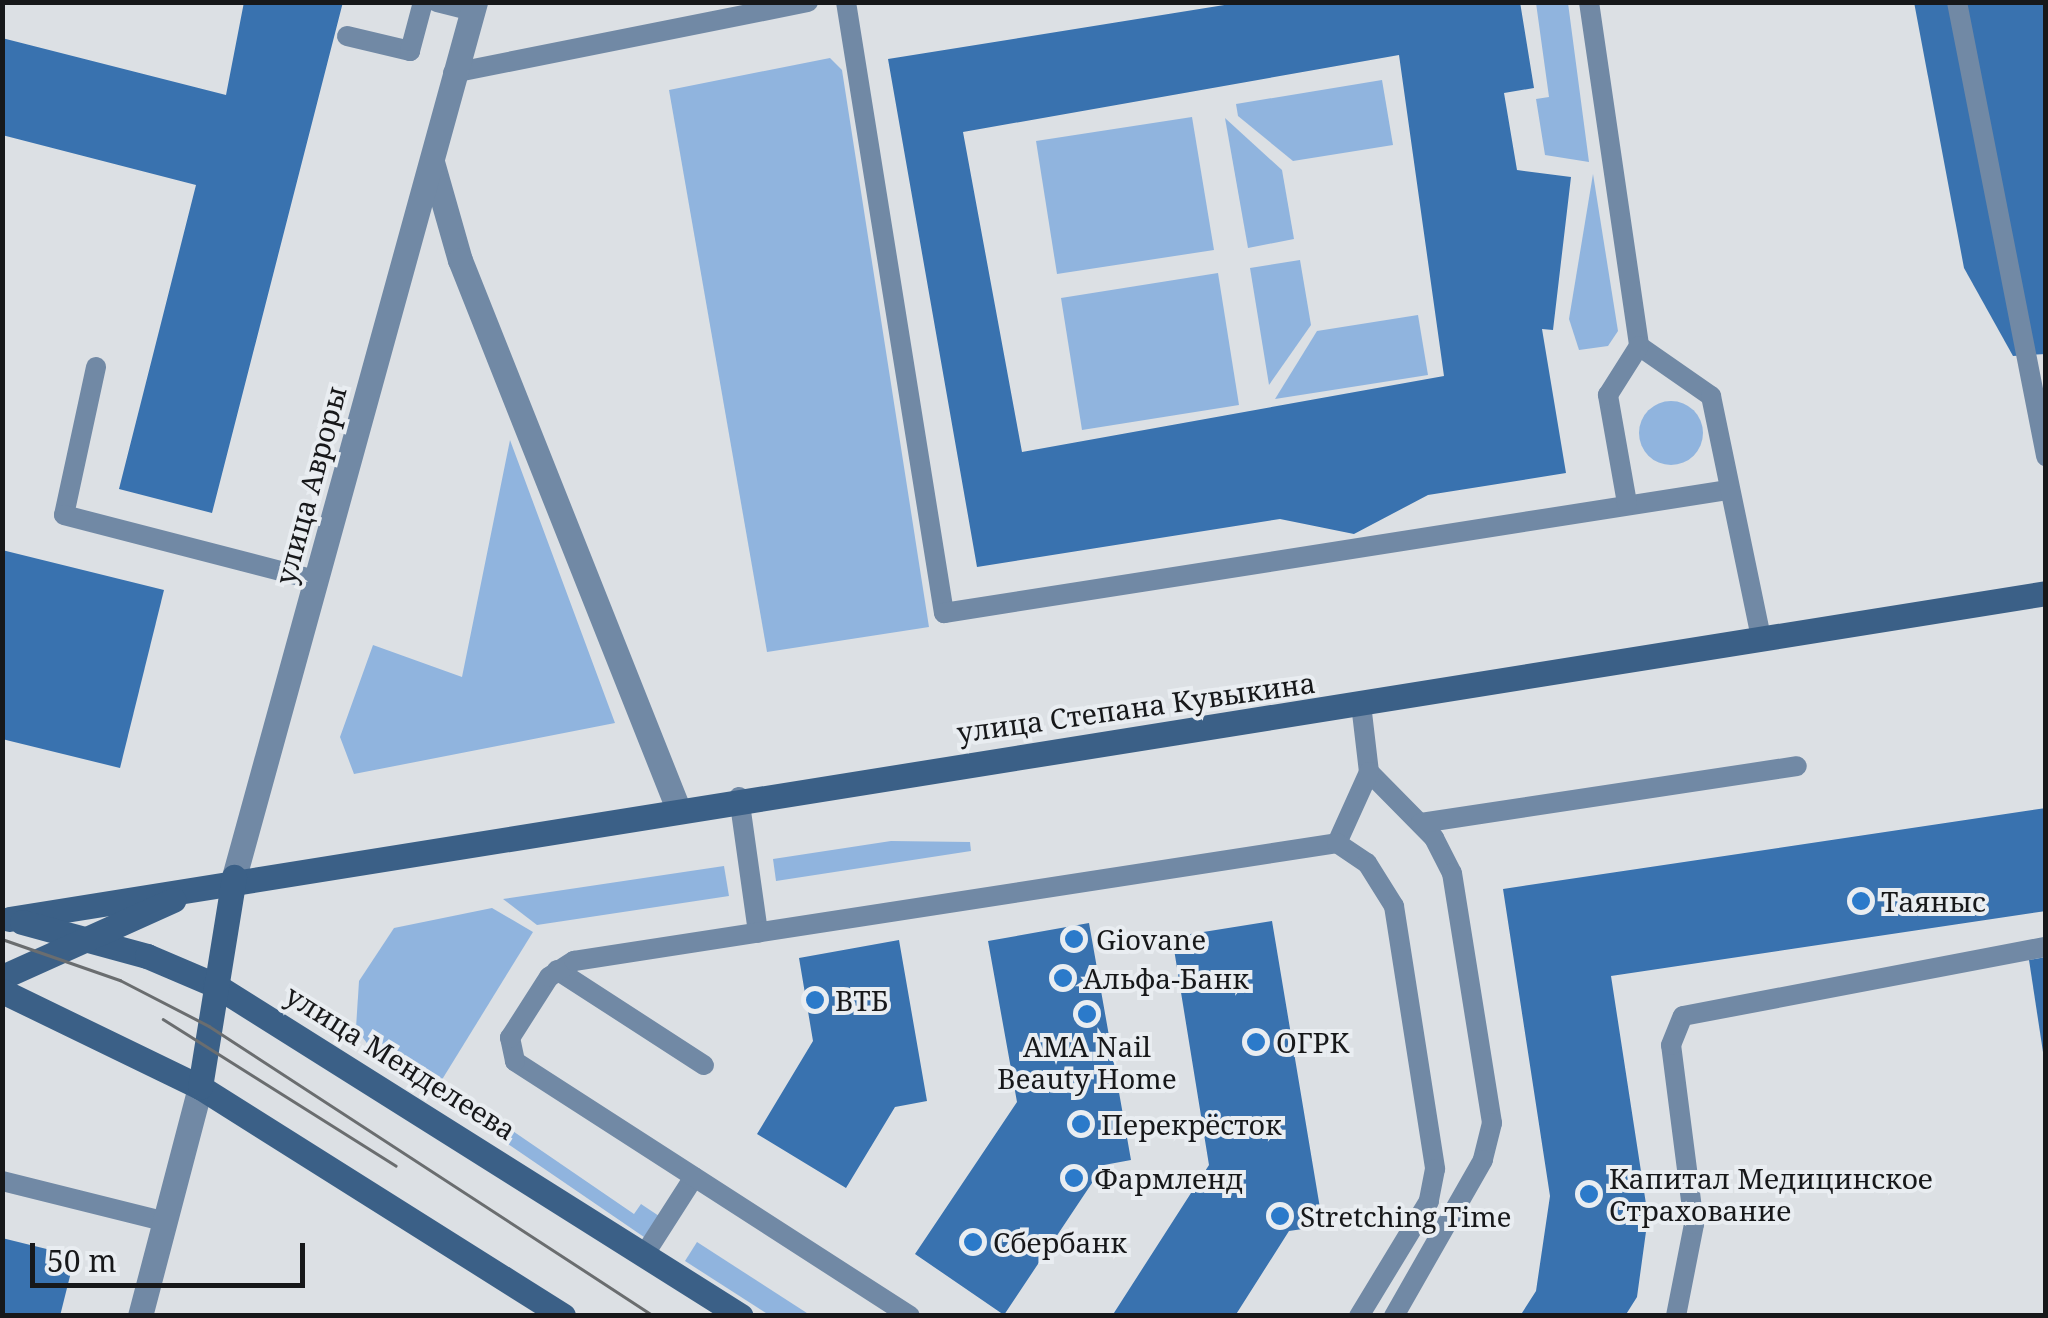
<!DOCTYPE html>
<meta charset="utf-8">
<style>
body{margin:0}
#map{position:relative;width:2048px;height:1318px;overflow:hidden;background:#dce0e4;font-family:"Noto Serif",serif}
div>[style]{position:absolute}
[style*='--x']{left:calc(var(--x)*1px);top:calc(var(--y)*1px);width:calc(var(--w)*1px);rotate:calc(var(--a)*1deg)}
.green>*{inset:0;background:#90b4de}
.round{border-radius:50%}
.building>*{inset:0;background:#3972af}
.service>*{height:20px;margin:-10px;padding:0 10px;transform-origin:10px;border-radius:10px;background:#7189a5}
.tertiary>*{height:25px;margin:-12.5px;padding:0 12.5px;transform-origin:12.5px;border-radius:12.5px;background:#7189a5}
.secondary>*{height:25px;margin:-12.5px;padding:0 12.5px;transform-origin:12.5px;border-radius:12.5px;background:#3b6087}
.tram>*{height:2.5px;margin:-1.25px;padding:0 1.25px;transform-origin:1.25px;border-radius:1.25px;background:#6a6d6f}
.dots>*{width:28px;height:28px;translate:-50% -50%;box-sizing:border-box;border:5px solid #e9edf1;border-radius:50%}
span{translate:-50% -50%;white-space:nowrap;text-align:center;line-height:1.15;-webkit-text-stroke:8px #e9edf1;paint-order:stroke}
.street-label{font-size:28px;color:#17181a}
.poi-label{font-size:28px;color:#17181a}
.left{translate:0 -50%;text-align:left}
.frame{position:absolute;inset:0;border:5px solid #17181a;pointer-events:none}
.scale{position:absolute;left:30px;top:1243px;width:275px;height:45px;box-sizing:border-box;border:5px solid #17181a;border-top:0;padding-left:12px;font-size:30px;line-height:35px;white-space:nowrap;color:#17181a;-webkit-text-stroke:8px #e9edf1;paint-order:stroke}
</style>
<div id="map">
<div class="green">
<div style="clip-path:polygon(1536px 3px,1568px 3px,1589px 162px,1545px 155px,1536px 99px,1549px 97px)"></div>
<div style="clip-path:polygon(830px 58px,842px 70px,929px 627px,767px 652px,669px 90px)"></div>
<div style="clip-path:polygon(1382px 80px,1393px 145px,1293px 161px,1238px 116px,1236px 104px)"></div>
<div style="clip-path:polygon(1192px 117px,1214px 250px,1057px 274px,1036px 141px)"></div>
<div style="clip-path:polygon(1225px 118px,1282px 170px,1294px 239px,1248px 248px)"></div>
<div style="clip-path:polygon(1593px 174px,1618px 331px,1608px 346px,1579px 350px,1569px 319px)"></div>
<div style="clip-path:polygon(1300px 260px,1311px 325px,1269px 385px,1250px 268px)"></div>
<div style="clip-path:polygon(1218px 273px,1239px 405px,1082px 430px,1061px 298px)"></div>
<div style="clip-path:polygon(1418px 315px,1428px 375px,1275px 399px,1317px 331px)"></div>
<div class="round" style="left:1639px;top:401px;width:64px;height:64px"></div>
<div style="clip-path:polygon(510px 440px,615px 723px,354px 774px,340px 737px,373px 645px,462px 677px)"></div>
<div style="clip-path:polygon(891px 841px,970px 842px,971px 851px,776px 881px,773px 859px)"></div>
<div style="clip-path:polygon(724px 866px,729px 896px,537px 925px,503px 899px)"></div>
<div style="clip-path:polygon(492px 908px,533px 932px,435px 1091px,379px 1060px,356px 1028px,359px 981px,394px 928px)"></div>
<div style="clip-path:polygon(453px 1090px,634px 1214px,641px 1204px,659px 1216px,644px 1237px,445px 1101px)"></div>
<div style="clip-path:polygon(697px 1242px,810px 1315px,769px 1315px,685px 1261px)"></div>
</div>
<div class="building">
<div style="clip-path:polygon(244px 2px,343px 2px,212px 513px,119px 489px,196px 185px,2px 135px,2px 38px,226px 95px)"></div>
<div style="clip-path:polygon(evenodd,1243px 2px,1520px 2px,1534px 88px,1504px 93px,1517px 170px,1571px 177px,1553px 330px,1542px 329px,1566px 473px,1428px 495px,1354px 534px,1280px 519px,977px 567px,888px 59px,1243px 2px,1399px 55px,1444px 376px,1022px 452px,963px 132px,1399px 55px)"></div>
<div style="clip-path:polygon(1914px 2px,2046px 2px,2046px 354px,2013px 356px,1964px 268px)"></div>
<div style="clip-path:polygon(2px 550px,164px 590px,120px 768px,2px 739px)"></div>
<div style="clip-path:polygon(2046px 808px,2046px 911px,1611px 976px,1648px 1217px,1637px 1297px,1625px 1316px,1520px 1316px,1536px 1291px,1550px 1196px,1503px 889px)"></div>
<div style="clip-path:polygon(1272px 921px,1323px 1226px,1289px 1231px,1235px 1316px,1112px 1316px,1209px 1165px,1172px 937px)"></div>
<div style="clip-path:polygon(1089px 923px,1131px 1160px,1104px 1165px,1004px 1315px,915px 1254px,1017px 1102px,988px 941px)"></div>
<div style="clip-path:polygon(899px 940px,927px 1101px,895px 1107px,846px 1188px,757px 1134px,813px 1041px,799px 958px)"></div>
<div style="clip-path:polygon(2046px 957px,2046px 1052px,2043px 1052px,2029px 960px)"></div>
<div style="clip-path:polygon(2px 1238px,75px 1256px,60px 1316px,2px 1315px)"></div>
</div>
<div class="service">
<div style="--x:437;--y:2;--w:36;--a:14"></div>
<div style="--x:846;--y:2;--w:619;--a:80.89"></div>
<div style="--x:944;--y:613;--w:794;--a:-8.92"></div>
<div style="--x:1589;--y:2;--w:348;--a:81.7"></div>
<div style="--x:1639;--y:346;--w:88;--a:34.8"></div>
<div style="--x:1711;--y:396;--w:247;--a:78.3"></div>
<div style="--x:1957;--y:2;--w:463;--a:78.9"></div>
<div style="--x:347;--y:36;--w:65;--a:13.4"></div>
<div style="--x:410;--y:51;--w:51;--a:-75.1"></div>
<div style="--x:453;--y:73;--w:362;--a:-11.3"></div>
<div style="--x:96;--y:367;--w:151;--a:102.2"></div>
<div style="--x:64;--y:515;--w:259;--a:14.5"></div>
<div style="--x:1627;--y:503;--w:110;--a:-100"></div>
<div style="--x:1608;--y:395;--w:58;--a:-57.7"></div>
<div style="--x:1361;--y:704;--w:68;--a:83.3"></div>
<div style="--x:1369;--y:772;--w:93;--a:45.4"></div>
<div style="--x:1434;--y:838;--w:39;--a:63"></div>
<div style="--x:1452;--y:873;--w:253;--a:80.9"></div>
<div style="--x:1492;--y:1123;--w:38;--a:104"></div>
<div style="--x:1483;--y:1160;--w:180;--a:119.7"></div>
<div style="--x:739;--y:797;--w:137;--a:82"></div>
<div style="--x:1421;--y:823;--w:380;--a:-8.6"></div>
<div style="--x:1337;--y:843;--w:78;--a:-65.7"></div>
<div style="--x:557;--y:970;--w:175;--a:32.9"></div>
<div style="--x:2;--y:1181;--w:166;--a:14"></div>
<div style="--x:646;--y:1252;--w:89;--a:-57.4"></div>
<div style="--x:910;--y:1316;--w:470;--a:-147.2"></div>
<div style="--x:515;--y:1061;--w:24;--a:-102"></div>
<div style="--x:510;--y:1038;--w:72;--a:-57.4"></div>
<div style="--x:549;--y:977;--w:30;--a:-33"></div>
<div style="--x:574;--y:961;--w:772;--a:-8.79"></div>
<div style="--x:1337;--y:843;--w:36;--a:34"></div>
<div style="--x:1367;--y:863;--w:51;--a:57.9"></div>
<div style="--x:1394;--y:906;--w:266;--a:81.1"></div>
<div style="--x:1435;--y:1169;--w:33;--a:101"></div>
<div style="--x:1429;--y:1201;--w:135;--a:121.3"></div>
<div style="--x:1676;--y:1316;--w:94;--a:-78.9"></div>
<div style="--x:1694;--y:1224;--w:180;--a:-97.3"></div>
<div style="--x:1671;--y:1045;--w:31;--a:-68"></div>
<div style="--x:1683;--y:1016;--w:369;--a:-10.8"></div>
</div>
<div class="tertiary">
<div style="--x:432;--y:162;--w:102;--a:74.1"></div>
<div style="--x:460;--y:260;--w:588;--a:68.33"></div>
<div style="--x:234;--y:877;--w:908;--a:-74.6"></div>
<div style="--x:140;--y:1316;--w:237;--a:-75.3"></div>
</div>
<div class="secondary">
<div style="--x:9;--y:919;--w:2063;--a:-9.09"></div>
<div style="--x:22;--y:922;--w:130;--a:15.2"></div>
<div style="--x:147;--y:956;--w:74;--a:23.1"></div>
<div style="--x:215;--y:985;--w:621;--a:32.18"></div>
<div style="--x:2;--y:977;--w:188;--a:-24.2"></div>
<div style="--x:2;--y:991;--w:220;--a:25.9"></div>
<div style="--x:200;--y:1087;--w:429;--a:32.2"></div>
<div style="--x:200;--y:1087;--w:213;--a:-80.8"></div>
</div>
<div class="tram">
<div style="--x:2;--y:939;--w:125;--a:19.2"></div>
<div style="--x:120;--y:980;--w:100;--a:27.3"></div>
<div style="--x:209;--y:1026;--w:531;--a:33.09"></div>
<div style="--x:163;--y:1019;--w:275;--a:32.2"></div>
</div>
<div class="dots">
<div style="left:1861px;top:901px;background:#2b7aca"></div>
<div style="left:1074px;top:939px;background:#2b7aca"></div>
<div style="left:1063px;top:978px;background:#2b7aca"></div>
<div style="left:815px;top:1000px;background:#2b7aca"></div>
<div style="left:1087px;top:1014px;background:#2b7aca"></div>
<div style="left:1256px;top:1042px;background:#2b7aca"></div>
<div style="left:1081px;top:1124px;background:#2b7aca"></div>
<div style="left:1074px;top:1178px;background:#2b7aca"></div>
<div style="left:1589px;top:1194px;background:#2b7aca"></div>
<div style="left:1280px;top:1216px;background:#2b7aca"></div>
<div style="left:973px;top:1242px;background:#2b7aca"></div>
</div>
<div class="street-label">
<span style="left:310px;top:485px;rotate:-75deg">улица Авроры</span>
<span style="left:1136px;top:707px;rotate:-8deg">улица Степана Кувыкина</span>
<span style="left:401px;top:1062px;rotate:32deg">улица Менделеева</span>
</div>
<div class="poi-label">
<span class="left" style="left:1881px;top:901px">Таяныс</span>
<span class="left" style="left:1096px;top:939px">Giovane</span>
<span class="left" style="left:1083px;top:978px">Альфа-Банк</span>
<span class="left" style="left:835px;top:1000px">ВТБ</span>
<span class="left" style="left:1276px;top:1042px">ОГРК</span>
<span style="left:1087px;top:1062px">AMA Nail<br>Beauty Home</span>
<span class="left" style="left:1101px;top:1124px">Перекрёсток</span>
<span class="left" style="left:1094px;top:1178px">Фармленд</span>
<span class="left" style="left:1609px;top:1194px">Капитал Медицинское<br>Страхование</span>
<span class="left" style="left:1300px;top:1216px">Stretching Time</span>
<span class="left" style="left:993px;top:1242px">Сбербанк</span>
</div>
<div class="frame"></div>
<div class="scale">50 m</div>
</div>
